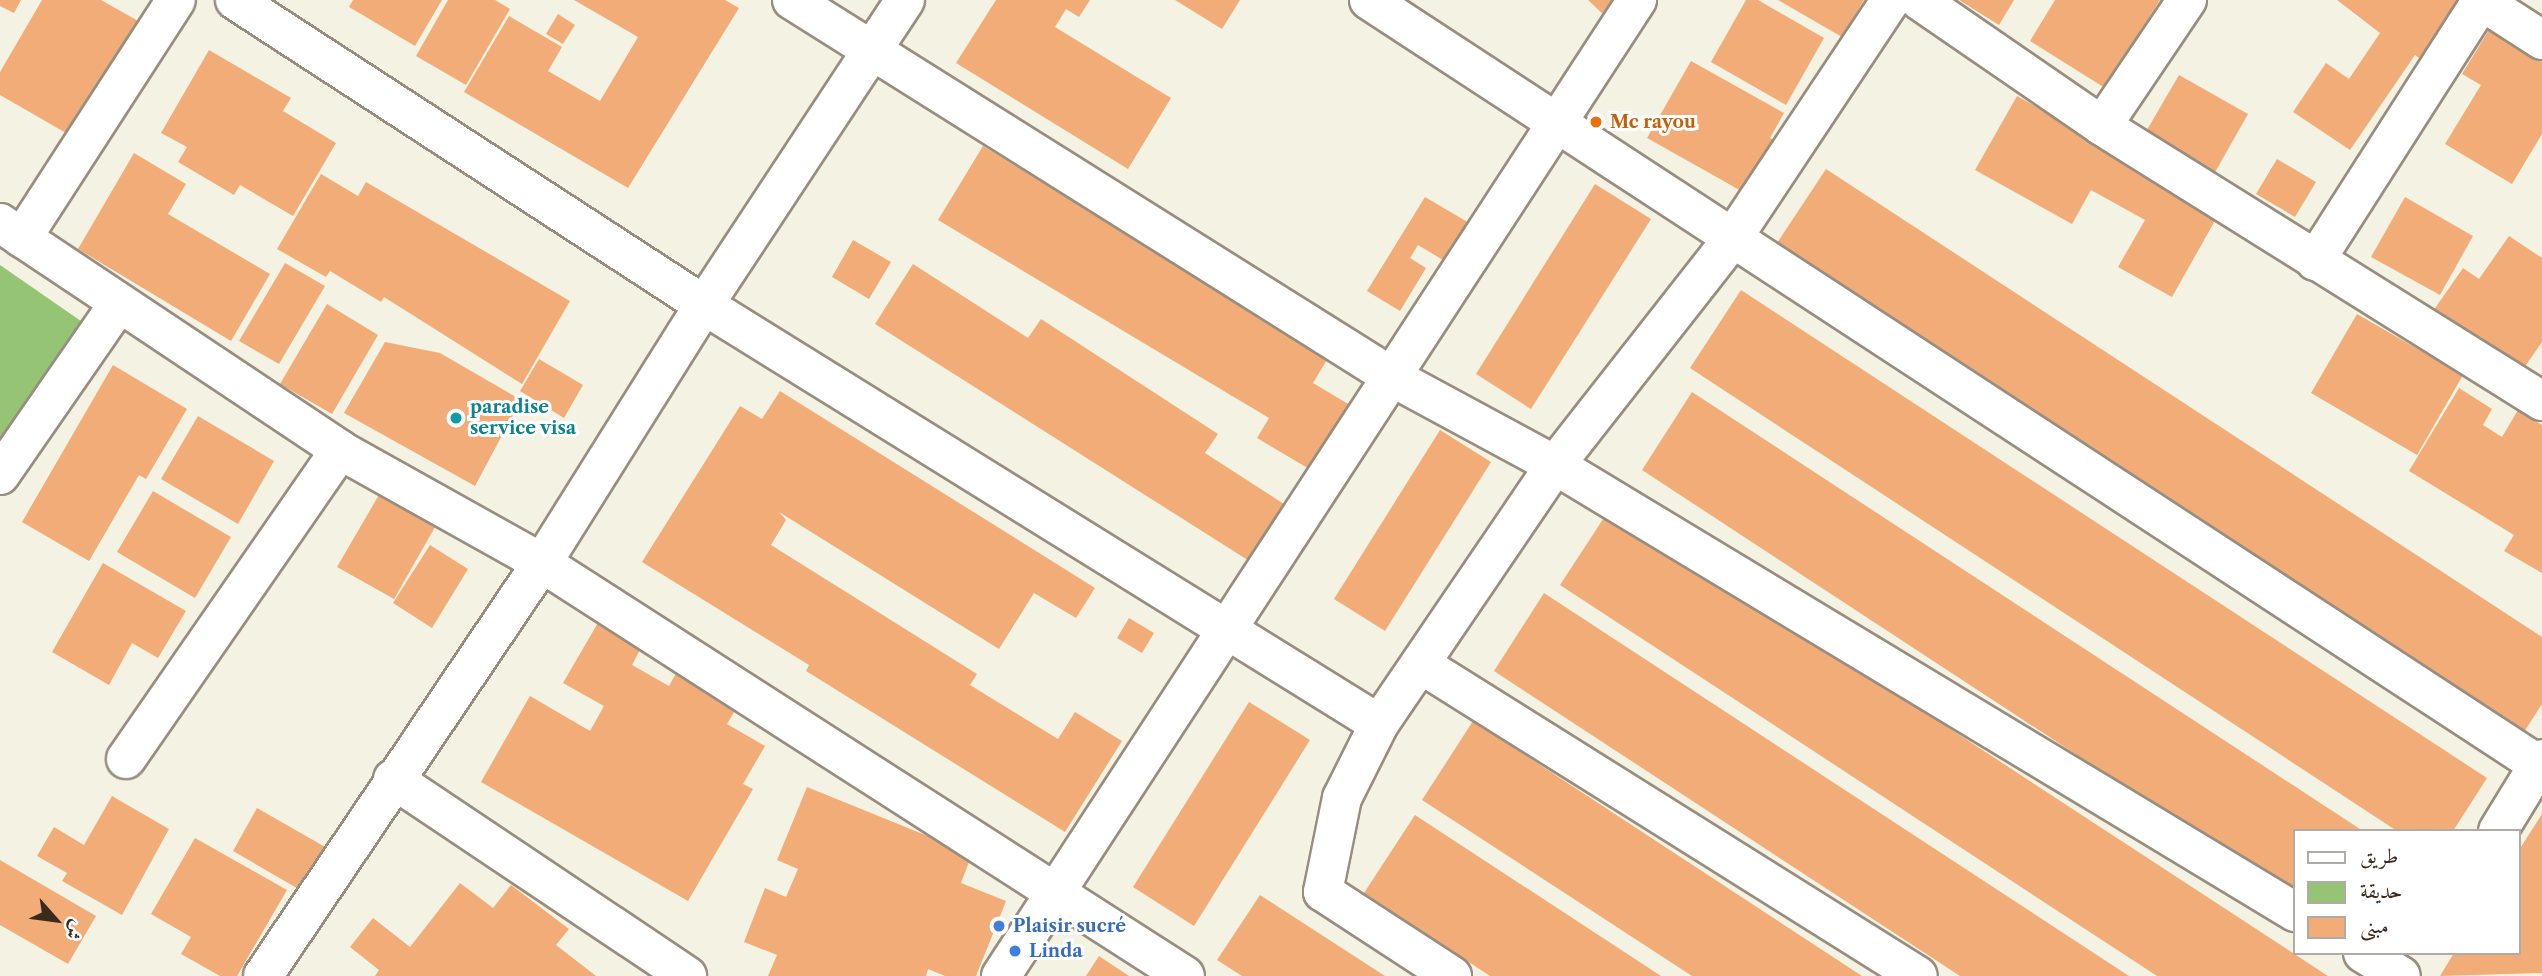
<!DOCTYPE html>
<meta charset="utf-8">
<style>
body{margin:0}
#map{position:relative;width:2542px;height:976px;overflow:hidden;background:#f4f2e2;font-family:"Libre Caslon Text",Amiri,serif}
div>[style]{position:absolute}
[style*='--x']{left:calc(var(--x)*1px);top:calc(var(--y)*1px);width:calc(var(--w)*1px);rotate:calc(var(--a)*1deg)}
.green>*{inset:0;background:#95c574}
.building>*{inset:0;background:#f2ac78}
.roads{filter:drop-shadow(2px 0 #988e80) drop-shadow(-2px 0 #988e80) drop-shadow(0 2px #988e80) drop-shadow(0 -2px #988e80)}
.minor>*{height:38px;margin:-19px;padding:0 19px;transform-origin:19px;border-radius:19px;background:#fff}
.dots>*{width:19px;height:19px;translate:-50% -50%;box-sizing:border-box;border:4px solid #fff;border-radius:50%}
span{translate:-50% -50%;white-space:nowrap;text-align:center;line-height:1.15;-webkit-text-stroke:6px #fff;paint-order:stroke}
.food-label{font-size:18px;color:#c56008;font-weight:700}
.left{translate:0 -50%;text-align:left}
.culture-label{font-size:18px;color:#0d838f;font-weight:700}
.shop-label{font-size:18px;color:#366cbe;font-weight:700}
.legend{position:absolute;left:2293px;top:829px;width:228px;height:126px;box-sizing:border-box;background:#fff;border:2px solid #b1aaa5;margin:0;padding:9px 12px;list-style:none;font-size:21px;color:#3b2a1e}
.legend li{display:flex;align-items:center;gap:14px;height:35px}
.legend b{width:35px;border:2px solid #b1aaa5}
.north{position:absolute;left:21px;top:885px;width:70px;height:70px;-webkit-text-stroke:5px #fff;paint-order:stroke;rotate:118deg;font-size:19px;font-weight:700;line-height:28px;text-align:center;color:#3b2a1e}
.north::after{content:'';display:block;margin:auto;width:24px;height:32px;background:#3b2a1e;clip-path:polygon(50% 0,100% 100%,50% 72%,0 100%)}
</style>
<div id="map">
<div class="green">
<div style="clip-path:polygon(0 265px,91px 328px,0 461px)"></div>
</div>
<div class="building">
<div style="clip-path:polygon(0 0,21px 0,14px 13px,0 6px)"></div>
<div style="clip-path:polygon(42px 0,101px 0,140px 22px,73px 137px,0 95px,0 72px)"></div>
<div style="clip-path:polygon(353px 0,442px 0,415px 46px,349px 7px)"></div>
<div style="clip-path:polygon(448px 0,495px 0,510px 9px,466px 85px,416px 56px)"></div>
<div style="clip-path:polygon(574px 0,725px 0,739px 8px,628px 188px,464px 92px,509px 16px,562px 47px,548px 71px,600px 101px,638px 37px)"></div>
<div style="clip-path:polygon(996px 0,1090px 0,1079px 17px,1066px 9px,1055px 27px,1171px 98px,1128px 169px,956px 63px)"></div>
<div style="clip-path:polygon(1175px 0,1240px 0,1222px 29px)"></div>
<div style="clip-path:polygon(1588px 0,1623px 0,1606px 17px)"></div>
<div style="clip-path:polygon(1746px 0,1758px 0,1824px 38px,1786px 105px,1711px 62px)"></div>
<div style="clip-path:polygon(1778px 0,1864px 0,1842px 37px)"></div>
<div style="clip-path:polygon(1959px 0,2014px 0,1999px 25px)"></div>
<div style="clip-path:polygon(2055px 0,2160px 0,2105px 88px,2030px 41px)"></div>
<div style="clip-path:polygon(2337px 0,2458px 0,2465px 5px,2426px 63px,2415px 55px,2350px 150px,2293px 112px,2326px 63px,2349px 79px,2380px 33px)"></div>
<div style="clip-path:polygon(558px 14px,575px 25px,563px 44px,546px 34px)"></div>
<div style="clip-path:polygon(2495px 20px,2542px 49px,2542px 134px,2512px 184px,2445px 144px,2481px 85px,2462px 74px)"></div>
<div style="clip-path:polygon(209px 50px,291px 98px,283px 111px,336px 143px,293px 216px,240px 185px,234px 195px,178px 162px,187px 147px,161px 133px)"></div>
<div style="clip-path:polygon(1691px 61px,1784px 113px,1770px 138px,1782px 145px,1752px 197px,1647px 138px)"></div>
<div style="clip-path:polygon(2179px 75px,2248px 114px,2214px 174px,2144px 135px)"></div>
<div style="clip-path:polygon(2017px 96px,2221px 210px,2172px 297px,2118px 267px,2145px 220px,2091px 190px,2072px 224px,1975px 170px)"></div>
<div style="clip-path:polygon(983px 146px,1328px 358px,1313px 383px,1355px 408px,1316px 473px,1257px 438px,1269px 418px,938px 220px)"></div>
<div style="clip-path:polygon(134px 153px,186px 184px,168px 214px,270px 274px,231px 341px,78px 249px)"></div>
<div style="clip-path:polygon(2277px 159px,2316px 182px,2295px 217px,2256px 194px)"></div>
<div style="clip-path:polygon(1826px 169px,2542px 637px,2542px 704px,2522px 735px,1775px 246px)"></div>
<div style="clip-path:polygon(321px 174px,358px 196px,366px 182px,570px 301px,522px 384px,384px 297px,381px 302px,330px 271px,326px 277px,277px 249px)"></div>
<div style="clip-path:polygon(1595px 184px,1651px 219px,1531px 409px,1476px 374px)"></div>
<div style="clip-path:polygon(1425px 197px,1471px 224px,1448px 263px,1418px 245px,1410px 258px,1426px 268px,1400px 311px,1367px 291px)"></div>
<div style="clip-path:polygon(2405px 197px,2473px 236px,2440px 295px,2371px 257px)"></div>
<div style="clip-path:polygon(2509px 236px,2542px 258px,2542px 342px,2519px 375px,2431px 314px,2463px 268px,2479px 279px)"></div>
<div style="clip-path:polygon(853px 240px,891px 262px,869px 299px,832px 277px)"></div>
<div style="clip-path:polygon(285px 263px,325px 286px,279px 364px,239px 341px)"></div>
<div style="clip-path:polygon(913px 264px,1028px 338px,1041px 319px,1218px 434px,1205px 453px,1290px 508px,1254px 564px,875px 324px)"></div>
<div style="clip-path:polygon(1741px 290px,2487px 778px,2453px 831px,2397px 831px,1690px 368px)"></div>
<div style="clip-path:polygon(327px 304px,378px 335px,332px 414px,280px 384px)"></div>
<div style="clip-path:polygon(2357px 314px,2463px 375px,2417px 455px,2311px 393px)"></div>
<div style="clip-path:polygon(385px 342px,440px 353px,521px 400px,475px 486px,344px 413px)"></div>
<div style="clip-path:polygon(539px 359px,583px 385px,564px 418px,520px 391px)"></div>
<div style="clip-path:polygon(113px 365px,187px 409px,146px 479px,139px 475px,89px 561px,22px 522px)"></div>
<div style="clip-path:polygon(2459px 388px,2492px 409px,2483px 425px,2502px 437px,2518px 410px,2542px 425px,2542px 573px,2504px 551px,2514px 535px,2409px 471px)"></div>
<div style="clip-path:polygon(780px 391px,1095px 588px,1076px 618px,1034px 593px,999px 649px,779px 512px,786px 520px,771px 545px,977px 674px,970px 685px,1058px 739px,1075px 712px,1122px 741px,1065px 832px,806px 671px,809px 665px,642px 562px,740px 406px,762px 419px)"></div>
<div style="clip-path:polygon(1692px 392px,2363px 831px,2295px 831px,2295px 898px,1642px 470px)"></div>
<div style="clip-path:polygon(198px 416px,274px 461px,238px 524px,161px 479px)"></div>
<div style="clip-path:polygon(1440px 430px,1491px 462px,1385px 631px,1334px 599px)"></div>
<div style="clip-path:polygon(387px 481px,443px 513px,394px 599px,337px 567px)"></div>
<div style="clip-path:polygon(153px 491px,231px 537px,195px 598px,117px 552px)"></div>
<div style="clip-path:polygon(1611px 507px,2328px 976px,2157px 976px,1560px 585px)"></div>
<div style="clip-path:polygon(430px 545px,468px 569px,432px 628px,393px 603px)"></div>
<div style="clip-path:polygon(103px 563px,186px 611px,158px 658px,132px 643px,109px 685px,52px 652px)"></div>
<div style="clip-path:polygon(1544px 593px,2129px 976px,1960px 976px,1494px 671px)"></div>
<div style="clip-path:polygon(1129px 618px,1154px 633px,1142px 653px,1117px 638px)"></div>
<div style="clip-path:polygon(599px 621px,642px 646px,632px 665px,669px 686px,678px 670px,738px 705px,727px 724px,765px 746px,743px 784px,753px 789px,688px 901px,481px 782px,530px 696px,590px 731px,604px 706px,563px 683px)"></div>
<div style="clip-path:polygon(1249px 702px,1310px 740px,1194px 926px,1133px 887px)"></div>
<div style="clip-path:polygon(1473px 721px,1862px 976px,1692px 976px,1422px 800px)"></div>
<div style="clip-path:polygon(807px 787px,972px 854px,961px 883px,1006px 901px,976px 976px,945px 976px,928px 969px,926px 976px,768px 976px,777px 955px,744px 942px,765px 888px,786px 897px,798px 869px,777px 860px)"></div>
<div style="clip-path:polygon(112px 796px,169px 829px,122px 915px,62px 881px,67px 873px,37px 856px,54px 827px,84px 845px)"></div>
<div style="clip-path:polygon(257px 808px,327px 848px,302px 891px,233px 851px)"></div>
<div style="clip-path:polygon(2542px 814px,2542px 973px,2440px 976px,2454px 953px,2519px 953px,2519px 850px)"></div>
<div style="clip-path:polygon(1415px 815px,1661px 976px,1490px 976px,1364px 893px)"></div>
<div style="clip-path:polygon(195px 838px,287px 890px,237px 976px,220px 976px,181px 954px,191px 937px,151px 914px)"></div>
<div style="clip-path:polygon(0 860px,96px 916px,68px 964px,0 925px)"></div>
<div style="clip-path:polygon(460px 883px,493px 908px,511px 885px,569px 929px,556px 945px,596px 976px,375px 976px,379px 970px,350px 947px,373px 918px,410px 947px)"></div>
<div style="clip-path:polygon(1260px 895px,1385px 976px,1242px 976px,1217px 960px)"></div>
<div style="clip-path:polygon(1099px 956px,1129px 976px,1086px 976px)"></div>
</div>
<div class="roads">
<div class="minor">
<div style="--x:235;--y:0;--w:559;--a:33.04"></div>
<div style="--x:704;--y:305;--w:794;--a:31.83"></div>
<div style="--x:792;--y:0;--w:709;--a:32.14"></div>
<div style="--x:1392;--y:377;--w:185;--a:28.4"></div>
<div style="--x:1555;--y:465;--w:865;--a:31.13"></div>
<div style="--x:1369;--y:0;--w:1402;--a:33.18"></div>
<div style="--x:1919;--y:0;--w:222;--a:34.5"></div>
<div style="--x:2102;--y:126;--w:519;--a:32.01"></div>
<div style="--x:2480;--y:0;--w:74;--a:32.8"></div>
<div style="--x:2102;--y:126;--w:152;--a:-56"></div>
<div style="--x:0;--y:223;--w:409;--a:33.7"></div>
<div style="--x:340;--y:450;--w:231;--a:29.2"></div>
<div style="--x:542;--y:563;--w:764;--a:32.71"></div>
<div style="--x:22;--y:238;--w:283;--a:-57.1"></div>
<div style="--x:2315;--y:261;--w:308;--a:-57.4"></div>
<div style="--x:0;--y:475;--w:209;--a:-55.3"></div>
<div style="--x:1422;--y:665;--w:585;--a:32.09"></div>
<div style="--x:126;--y:759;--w:376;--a:-55.3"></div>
<div style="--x:393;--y:779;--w:354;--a:33.8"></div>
<div style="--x:2498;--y:831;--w:84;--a:-58.6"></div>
<div style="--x:2363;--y:953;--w:44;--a:31.2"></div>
<div style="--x:263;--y:976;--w:498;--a:-56"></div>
<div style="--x:542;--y:563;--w:305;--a:-57.9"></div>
<div style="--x:704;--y:305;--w:365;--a:-56.6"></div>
<div style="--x:1001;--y:976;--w:1165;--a:-56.91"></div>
<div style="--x:1452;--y:976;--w:154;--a:-146.9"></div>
<div style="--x:1323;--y:892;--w:96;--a:-78.6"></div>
<div style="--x:1342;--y:798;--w:83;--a:-63.4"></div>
<div style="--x:1379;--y:724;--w:313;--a:-55.8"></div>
<div style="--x:1555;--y:465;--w:287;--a:-51.9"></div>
<div style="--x:1732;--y:239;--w:287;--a:-56.4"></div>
</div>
</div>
<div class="dots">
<div style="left:1596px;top:122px;background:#e8710a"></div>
<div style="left:456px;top:418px;background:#0f9aa8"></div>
<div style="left:999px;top:926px;background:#3f7fe0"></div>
<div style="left:1015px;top:951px;background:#3f7fe0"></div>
</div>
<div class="food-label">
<span class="left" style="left:1610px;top:122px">Mc rayou</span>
</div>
<div class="culture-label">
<span class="left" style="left:470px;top:418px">paradise<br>service visa</span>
</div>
<div class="shop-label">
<span class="left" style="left:1013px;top:926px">Plaisir sucré</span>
<span class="left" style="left:1029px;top:951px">Linda</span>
</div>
<ul class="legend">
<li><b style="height:9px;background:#fff"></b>طريق</li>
<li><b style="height:19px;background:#95c574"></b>حديقة</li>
<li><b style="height:19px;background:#f2ac78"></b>مبنى</li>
</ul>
<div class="north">ش</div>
</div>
